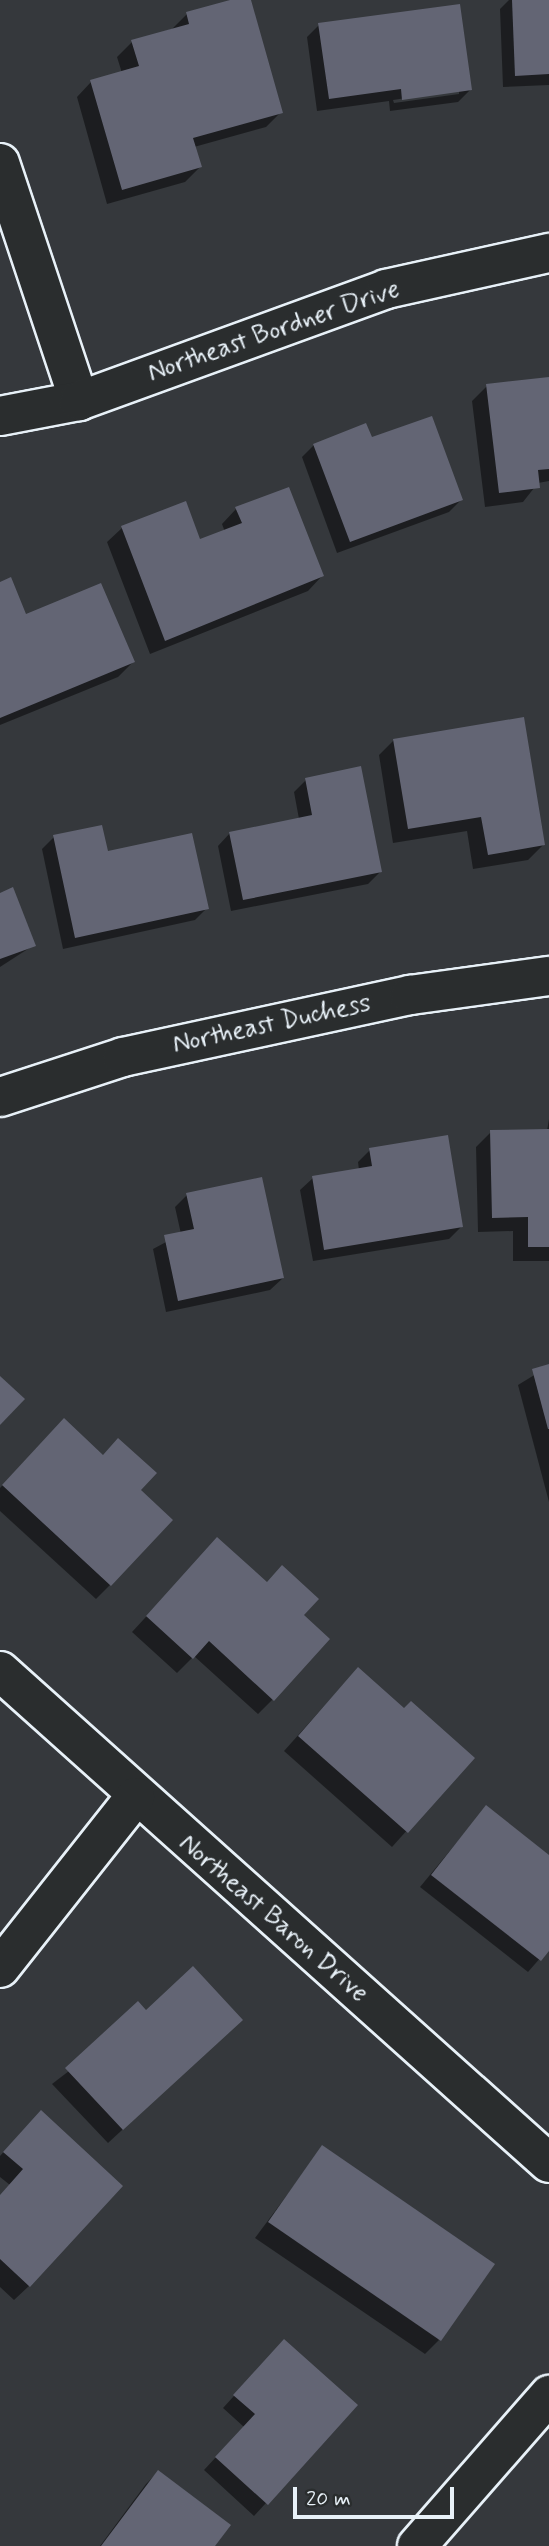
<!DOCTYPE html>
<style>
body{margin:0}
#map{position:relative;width:549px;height:2546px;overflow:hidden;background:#35383c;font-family:Mynerve,sans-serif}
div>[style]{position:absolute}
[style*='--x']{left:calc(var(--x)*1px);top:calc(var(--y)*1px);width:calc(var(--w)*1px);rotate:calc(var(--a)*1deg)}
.shadow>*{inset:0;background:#0007}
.building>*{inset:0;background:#636574}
.roads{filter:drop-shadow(2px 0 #e8f1f8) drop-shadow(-2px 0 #e8f1f8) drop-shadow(0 2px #e8f1f8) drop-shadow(0 -2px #e8f1f8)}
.street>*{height:38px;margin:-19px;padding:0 19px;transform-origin:19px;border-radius:19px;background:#2a2d2e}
span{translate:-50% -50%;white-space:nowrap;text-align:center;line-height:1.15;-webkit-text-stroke:6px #2a2d2e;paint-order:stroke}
.street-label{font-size:26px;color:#e8f1f8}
.scale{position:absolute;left:293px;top:2487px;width:161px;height:32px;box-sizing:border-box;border:4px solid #e8f1f8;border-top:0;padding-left:9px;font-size:21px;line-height:24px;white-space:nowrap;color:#e8f1f8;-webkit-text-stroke:5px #2a2d2e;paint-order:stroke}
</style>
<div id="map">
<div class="shadow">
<div style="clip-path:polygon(236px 0,249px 0,281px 112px,266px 127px,194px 147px,200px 167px,185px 182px,107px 204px,77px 97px,91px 82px,122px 73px,117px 57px,132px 42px,172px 29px,187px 14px)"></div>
<div style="clip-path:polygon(509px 0,549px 0,549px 85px,503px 87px,500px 9px)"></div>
<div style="clip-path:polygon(evenodd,319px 25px,470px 90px,458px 102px,390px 111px,389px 101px,317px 111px,307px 37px,319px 25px,459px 90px,459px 94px,394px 103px,393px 100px,459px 90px)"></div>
<div style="clip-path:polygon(549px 378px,549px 481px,538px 483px,523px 502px,485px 507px,472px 401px,487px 386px)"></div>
<div style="clip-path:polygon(371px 440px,461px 500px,449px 512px,337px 553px,302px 457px,314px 445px)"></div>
<div style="clip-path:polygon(185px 503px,199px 541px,225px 532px,222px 524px,236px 509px,322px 576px,308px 591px,150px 654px,107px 542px,122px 528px)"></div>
<div style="clip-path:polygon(0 583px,25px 616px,133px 662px,118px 677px,0 725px)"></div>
<div style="clip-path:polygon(394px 740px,543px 845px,528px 860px,473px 869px,467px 831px,393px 843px,379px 755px)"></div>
<div style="clip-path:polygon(306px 780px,380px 872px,368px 884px,231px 911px,218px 846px,230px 833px,299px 819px,294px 792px)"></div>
<div style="clip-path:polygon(54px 837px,107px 853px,207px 908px,195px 920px,63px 949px,42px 849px)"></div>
<div style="clip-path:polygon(0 895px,34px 945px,0 967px)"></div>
<div style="clip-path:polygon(549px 1119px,549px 1261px,513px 1261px,513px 1231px,478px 1232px,476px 1147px,491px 1132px,547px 1131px)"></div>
<div style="clip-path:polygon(370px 1150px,461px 1227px,449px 1239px,313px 1261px,300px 1190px,313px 1178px,359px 1170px,358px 1162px)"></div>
<div style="clip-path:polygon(187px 1195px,283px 1278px,270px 1290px,166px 1312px,153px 1249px,181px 1234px,175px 1207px)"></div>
<div style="clip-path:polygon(549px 1366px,549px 1502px,518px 1385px)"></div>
<div style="clip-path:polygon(49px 1435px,102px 1457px,138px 1490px,110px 1585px,96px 1599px,0 1511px,0 1488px)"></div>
<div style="clip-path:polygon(203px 1555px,302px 1615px,273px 1699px,258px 1714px,194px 1656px,177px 1673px,132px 1632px)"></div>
<div style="clip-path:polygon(343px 1685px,404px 1710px,472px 1758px,392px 1847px,284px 1751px)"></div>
<div style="clip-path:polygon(486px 1807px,549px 1857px,549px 1948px,528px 1972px,420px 1887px)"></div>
<div style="clip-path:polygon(146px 2012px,226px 2034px,108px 2143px,52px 2084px)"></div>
<div style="clip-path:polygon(26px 2127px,29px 2286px,14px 2300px,0 2287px,0 2196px,10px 2185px,0 2177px,0 2156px)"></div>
<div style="clip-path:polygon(322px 2148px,439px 2340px,425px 2354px,255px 2238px)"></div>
<div style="clip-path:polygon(273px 2353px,356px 2405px,254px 2516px,204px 2470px,244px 2427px,223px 2408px)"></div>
<div style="clip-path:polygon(158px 2472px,213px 2546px,100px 2546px,146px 2484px)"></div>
</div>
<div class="building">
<div style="clip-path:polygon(230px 0,251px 0,283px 113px,193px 138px,202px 167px,122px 190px,90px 80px,139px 66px,131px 40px,189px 24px,186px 12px)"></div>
<div style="clip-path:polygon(512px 0,549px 0,549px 74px,515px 76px)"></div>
<div style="clip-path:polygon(460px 4px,472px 90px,402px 100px,401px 89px,329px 99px,318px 23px)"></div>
<div style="clip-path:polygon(549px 377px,549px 469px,538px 470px,540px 488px,499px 493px,486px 384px)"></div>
<div style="clip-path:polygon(432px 416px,463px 500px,350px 542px,313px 444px,366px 423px,372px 437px)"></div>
<div style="clip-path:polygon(289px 487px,324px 576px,165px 641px,121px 526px,186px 501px,200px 539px,242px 523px,235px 507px)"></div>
<div style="clip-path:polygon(11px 577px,26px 614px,101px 583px,135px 662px,0 718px,0 582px)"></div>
<div style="clip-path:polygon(524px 717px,545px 845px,488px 855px,481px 817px,408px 829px,393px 739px)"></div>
<div style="clip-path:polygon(361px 766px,382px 872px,243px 900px,229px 832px,312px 815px,305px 778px)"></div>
<div style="clip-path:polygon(102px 825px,108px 851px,192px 833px,209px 909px,75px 938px,53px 835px)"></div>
<div style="clip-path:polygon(13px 887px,36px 946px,0 959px,0 893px)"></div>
<div style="clip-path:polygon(549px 1129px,549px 1247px,528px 1247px,528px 1217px,492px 1218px,490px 1130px)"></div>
<div style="clip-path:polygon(448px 1135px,463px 1227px,324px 1250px,312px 1176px,372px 1166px,369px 1148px)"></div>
<div style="clip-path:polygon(262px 1177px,284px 1278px,178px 1301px,164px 1235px,194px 1229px,186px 1193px)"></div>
<div style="clip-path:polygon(549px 1364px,549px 1429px,548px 1429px,532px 1369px)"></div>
<div style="clip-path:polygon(0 1376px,25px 1399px,0 1425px)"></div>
<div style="clip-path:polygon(64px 1418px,103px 1455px,118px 1438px,157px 1473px,141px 1490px,173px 1520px,111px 1586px,2px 1485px)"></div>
<div style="clip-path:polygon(217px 1537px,267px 1582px,282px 1565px,319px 1599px,304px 1615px,330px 1639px,274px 1701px,209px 1641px,193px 1659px,146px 1616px)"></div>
<div style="clip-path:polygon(358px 1667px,404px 1708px,411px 1701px,475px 1758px,408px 1833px,298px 1736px)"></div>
<div style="clip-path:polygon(486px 1805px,549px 1855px,549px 1951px,541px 1961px,431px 1875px)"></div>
<div style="clip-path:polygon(193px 1966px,243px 2020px,123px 2130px,65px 2068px,138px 2001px,146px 2010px)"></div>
<div style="clip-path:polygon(41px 2110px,123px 2186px,30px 2287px,0 2259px,0 2195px,23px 2169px,3px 2152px)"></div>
<div style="clip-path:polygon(322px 2145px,495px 2264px,441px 2341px,268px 2222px)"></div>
<div style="clip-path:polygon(284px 2339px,358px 2405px,268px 2505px,215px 2457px,255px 2414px,233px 2395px)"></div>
<div style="clip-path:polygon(158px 2470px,231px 2525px,215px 2546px,101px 2546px)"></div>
</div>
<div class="roads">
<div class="street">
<div style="--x:0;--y:163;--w:251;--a:71.6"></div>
<div style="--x:0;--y:416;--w:80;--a:-10.8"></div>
<div style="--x:79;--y:401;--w:327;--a:-20"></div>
<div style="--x:386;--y:289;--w:167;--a:-12.5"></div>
<div style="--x:0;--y:1097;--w:129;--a:-18"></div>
<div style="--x:123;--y:1057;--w:294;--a:-12.2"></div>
<div style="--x:410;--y:995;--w:140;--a:-7.8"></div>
<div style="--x:0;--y:1671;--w:737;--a:41.87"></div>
<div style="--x:0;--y:1968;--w:218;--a:-51.7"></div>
<div style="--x:417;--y:2546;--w:201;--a:-48.8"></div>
</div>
</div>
<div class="street-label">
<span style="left:274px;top:332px;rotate:-19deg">Northeast Bordner Drive</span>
<span style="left:272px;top:1025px;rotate:-12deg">Northeast Duchess</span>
<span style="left:273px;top:1919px;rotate:41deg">Northeast Baron Drive</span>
</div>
<div class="scale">20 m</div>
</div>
